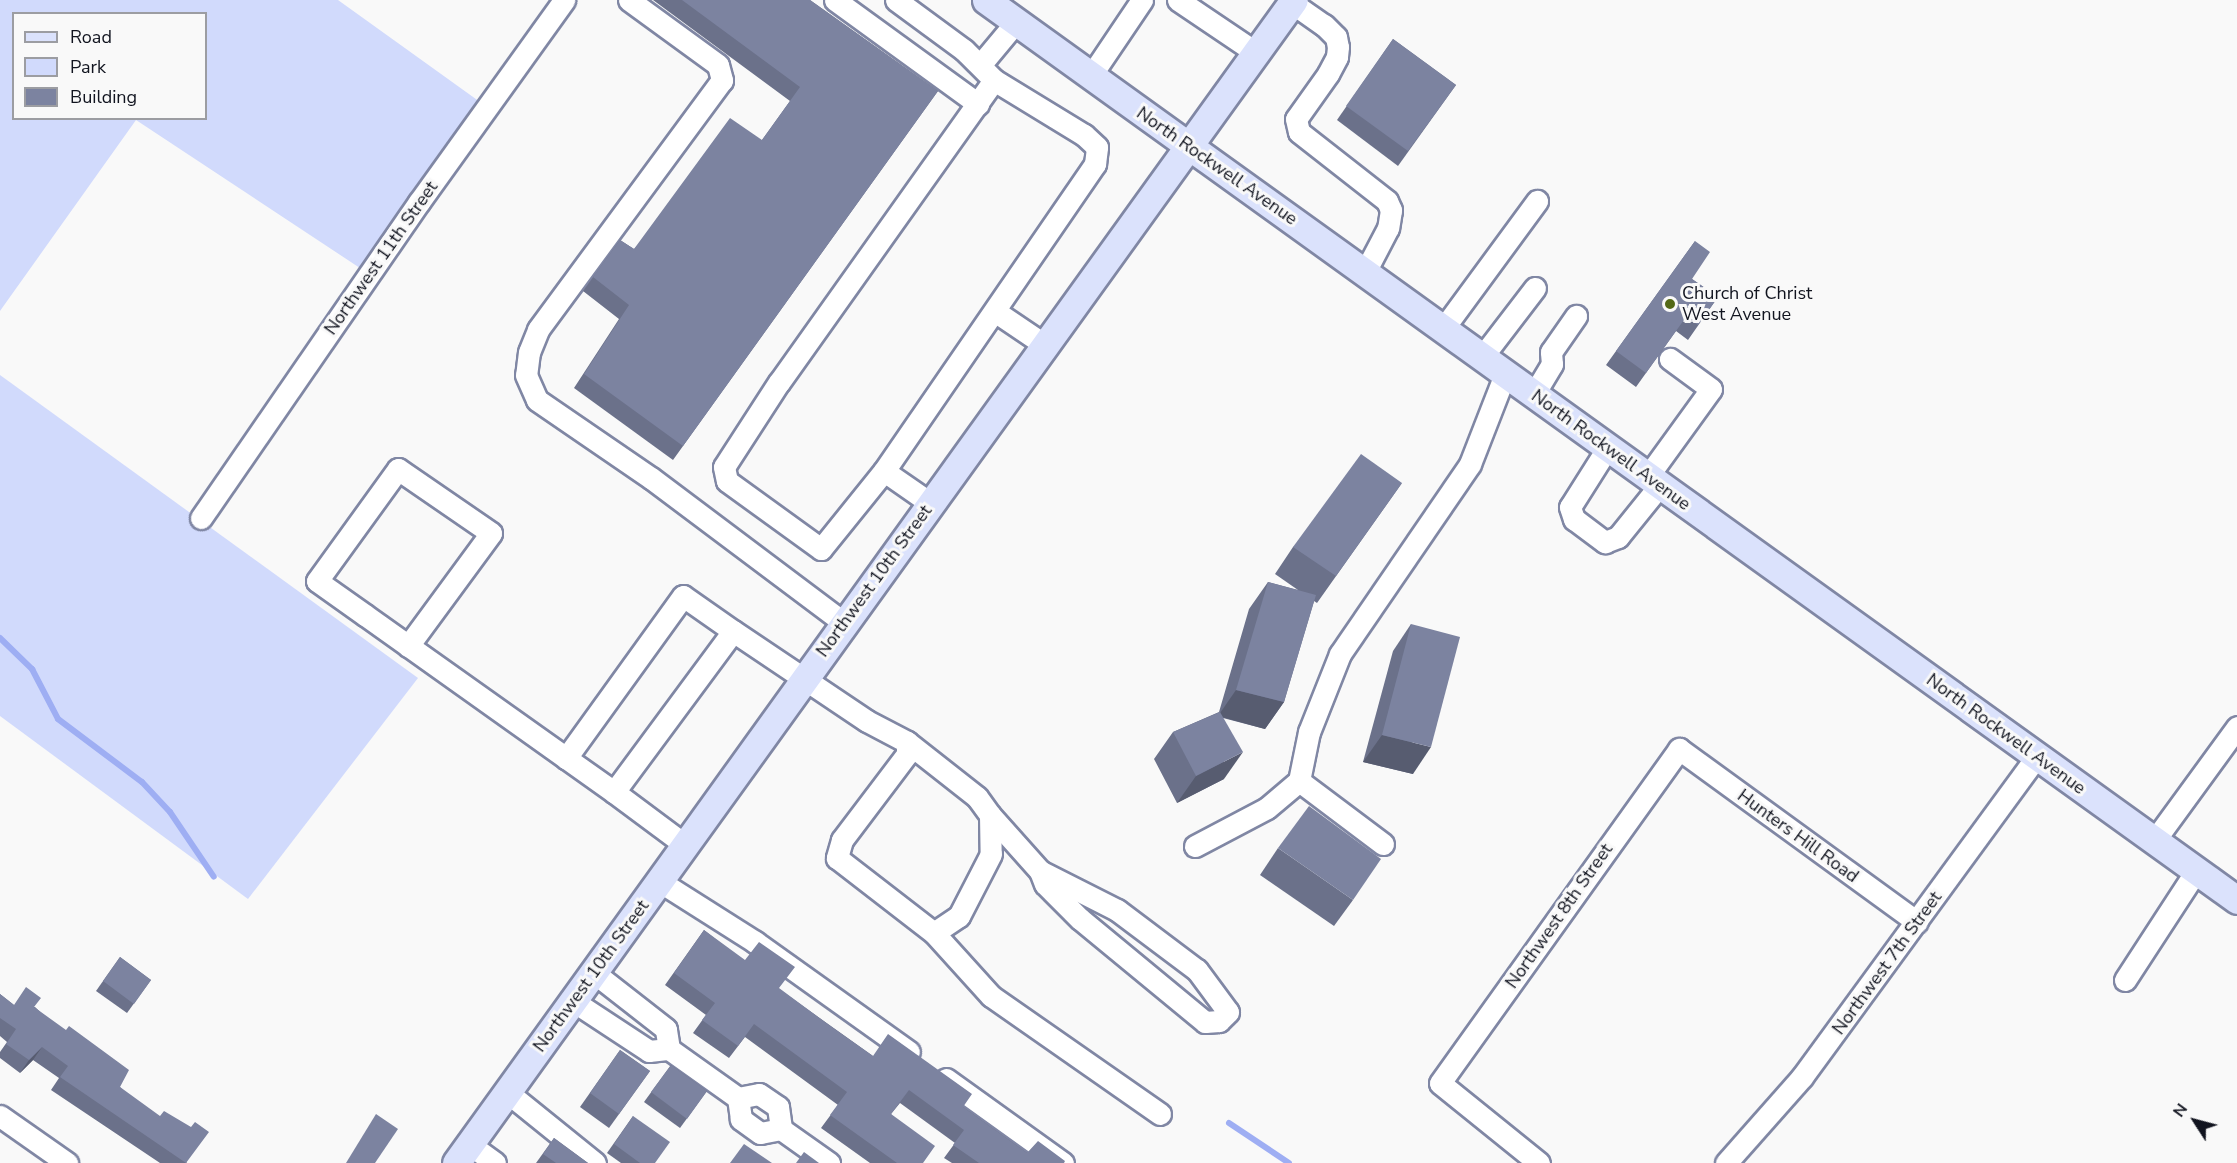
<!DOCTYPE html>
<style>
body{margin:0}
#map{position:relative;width:2237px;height:1163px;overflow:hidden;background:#f9f9f9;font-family:"Nunito Sans",sans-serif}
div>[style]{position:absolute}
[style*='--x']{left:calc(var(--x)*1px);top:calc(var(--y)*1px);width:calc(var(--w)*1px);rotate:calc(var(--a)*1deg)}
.green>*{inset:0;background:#d1dafc}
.stream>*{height:6px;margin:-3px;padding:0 3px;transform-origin:3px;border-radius:3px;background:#9eaef3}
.roads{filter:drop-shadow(2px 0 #8087a4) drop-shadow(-2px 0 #8087a4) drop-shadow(0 2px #8087a4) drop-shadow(0 -2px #8087a4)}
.minor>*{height:21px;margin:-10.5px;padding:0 10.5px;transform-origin:10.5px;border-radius:10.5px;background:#fff}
.major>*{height:27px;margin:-13.5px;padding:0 13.5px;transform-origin:13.5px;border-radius:13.5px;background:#dbe2fc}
.wall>*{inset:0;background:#6b718a}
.shaded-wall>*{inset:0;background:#575c70}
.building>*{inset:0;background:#7c83a0}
.dots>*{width:16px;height:16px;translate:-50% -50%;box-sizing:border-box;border:3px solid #f9f9f9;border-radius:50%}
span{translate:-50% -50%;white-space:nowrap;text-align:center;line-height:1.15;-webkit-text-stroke:6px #f9f9f9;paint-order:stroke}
.street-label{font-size:18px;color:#11141f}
.poi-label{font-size:18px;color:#11141f}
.left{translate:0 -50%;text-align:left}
.legend{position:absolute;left:12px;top:12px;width:195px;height:108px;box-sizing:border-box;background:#f9f9f9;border:2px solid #9c9da2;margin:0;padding:8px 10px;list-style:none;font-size:18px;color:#11141f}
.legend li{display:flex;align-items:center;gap:12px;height:30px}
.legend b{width:30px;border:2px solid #9c9da2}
.north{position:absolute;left:2165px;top:1091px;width:60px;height:60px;-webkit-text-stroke:4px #f9f9f9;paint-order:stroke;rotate:306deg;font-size:16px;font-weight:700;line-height:24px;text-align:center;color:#11141f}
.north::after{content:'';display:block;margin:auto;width:21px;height:27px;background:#11141f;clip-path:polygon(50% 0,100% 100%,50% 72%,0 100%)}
</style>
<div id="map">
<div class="green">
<div style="clip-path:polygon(evenodd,0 0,338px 0,487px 107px,369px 274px,136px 120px,0 311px,0 0,14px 14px,206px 14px,206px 118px,14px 118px,14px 14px)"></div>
<div style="clip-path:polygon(0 375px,418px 678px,248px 899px,0 716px)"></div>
</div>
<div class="stream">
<div style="--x:0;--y:638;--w:45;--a:44.1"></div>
<div style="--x:32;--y:669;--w:56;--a:62.5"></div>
<div style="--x:58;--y:719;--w:105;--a:36.9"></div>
<div style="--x:142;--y:782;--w:41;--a:47"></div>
<div style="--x:170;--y:812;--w:78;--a:55.9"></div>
<div style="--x:1229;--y:1123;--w:72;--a:33.7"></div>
</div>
<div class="roads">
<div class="minor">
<div style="--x:629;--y:0;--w:110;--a:36.1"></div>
<div style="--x:718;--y:65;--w:16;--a:75"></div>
<div style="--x:722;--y:80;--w:310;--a:126.4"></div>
<div style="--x:538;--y:330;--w:24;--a:112"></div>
<div style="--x:529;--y:352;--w:23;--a:97"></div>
<div style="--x:526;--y:375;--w:27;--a:66"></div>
<div style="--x:537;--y:400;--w:138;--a:34.4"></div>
<div style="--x:651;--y:478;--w:241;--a:36.9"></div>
<div style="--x:835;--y:0;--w:177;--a:36"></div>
<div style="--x:896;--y:0;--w:84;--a:36.3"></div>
<div style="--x:964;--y:50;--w:42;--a:45"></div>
<div style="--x:1178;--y:0;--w:93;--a:34"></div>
<div style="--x:1292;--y:3;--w:39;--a:35"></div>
<div style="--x:1324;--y:25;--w:17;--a:45"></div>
<div style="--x:1336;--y:37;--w:10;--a:79"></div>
<div style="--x:1338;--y:47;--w:10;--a:96"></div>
<div style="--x:1337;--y:57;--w:19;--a:118"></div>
<div style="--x:1328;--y:74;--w:55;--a:125.4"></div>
<div style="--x:1296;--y:119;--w:13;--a:77"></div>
<div style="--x:1299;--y:132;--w:112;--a:38.1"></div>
<div style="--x:1387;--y:201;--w:10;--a:66"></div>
<div style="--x:1391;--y:210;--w:18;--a:99"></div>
<div style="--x:1388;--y:228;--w:50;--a:117.6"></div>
<div style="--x:981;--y:64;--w:55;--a:-50.2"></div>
<div style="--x:1090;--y:77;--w:93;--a:-56"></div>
<div style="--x:996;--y:312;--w:59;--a:34"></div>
<div style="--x:1443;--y:329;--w:159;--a:-53.7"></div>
<div style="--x:1482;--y:357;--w:87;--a:-52.5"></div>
<div style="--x:1534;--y:394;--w:35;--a:-59"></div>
<div style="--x:1552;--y:364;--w:12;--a:-95"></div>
<div style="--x:1551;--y:352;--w:44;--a:-55.2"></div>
<div style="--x:1608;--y:447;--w:71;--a:122.3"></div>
<div style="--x:1570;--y:507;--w:13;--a:72"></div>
<div style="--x:1574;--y:519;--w:39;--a:37"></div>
<div style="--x:1605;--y:542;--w:14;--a:-21"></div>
<div style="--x:1618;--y:537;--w:67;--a:-51.1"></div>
<div style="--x:884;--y:471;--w:373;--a:-55.5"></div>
<div style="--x:1095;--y:164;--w:17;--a:-83"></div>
<div style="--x:1097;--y:147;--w:18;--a:-137"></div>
<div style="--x:1084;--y:135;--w:105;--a:-148.6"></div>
<div style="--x:994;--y:80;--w:371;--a:125.4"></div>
<div style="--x:779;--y:382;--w:101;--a:122.9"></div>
<div style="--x:724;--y:467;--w:14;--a:78"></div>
<div style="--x:727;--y:481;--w:116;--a:35.9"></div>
<div style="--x:821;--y:549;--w:100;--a:-51.1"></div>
<div style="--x:884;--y:471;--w:56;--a:34.8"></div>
<div style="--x:1648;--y:476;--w:107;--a:-54.1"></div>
<div style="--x:1711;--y:389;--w:51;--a:-143.8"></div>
<div style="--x:201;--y:518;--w:384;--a:-55.4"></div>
<div style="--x:419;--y:202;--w:249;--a:-54.3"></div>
<div style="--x:733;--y:631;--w:61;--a:-145"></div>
<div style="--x:683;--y:596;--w:200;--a:125.8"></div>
<div style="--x:566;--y:758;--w:59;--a:35.3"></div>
<div style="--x:614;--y:792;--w:200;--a:-53.5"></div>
<div style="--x:733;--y:631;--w:161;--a:33.9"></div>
<div style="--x:867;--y:721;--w:45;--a:27.7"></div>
<div style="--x:907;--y:742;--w:12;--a:90"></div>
<div style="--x:907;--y:754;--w:108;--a:127.1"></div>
<div style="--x:842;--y:840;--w:19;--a:106"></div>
<div style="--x:837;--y:858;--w:123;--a:37.7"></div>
<div style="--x:934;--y:933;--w:85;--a:47.9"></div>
<div style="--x:991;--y:996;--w:206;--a:34.9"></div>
<div style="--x:408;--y:646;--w:140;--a:-53.7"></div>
<div style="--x:491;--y:533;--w:113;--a:-145.5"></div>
<div style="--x:398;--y:469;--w:138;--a:125.9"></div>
<div style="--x:317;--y:581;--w:59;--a:35.3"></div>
<div style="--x:365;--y:615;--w:247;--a:35.4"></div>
<div style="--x:907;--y:742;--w:89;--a:38.2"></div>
<div style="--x:977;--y:797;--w:22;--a:54"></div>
<div style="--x:990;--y:815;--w:39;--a:89"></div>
<div style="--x:991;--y:854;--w:70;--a:117.3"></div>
<div style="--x:959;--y:916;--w:30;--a:146"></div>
<div style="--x:614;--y:792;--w:89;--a:36.7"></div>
<div style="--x:990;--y:815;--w:75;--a:48.2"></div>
<div style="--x:1040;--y:871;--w:86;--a:26.9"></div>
<div style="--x:1117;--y:910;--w:100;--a:36.9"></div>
<div style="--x:1197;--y:970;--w:52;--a:53.6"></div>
<div style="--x:1228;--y:1012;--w:13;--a:135"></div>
<div style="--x:1219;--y:1021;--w:14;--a:176"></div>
<div style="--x:1205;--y:1022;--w:162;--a:-140.5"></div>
<div style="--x:1080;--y:919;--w:49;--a:-135"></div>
<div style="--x:1045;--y:884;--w:14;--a:-111"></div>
<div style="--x:2154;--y:841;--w:141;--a:-53.9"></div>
<div style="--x:1383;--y:844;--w:105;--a:-143.1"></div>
<div style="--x:1299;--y:781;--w:50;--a:-78.5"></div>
<div style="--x:1309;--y:732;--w:84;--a:-68.3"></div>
<div style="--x:1340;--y:654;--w:230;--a:-55.6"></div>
<div style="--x:1470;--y:464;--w:97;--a:-68.7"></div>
<div style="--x:1195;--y:846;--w:81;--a:-27.8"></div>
<div style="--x:1267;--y:808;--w:42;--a:-40.2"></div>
<div style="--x:659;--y:881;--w:114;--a:32.4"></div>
<div style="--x:755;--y:942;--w:189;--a:35.5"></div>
<div style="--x:2125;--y:980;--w:130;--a:-56.9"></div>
<div style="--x:573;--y:1001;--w:91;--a:33.3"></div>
<div style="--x:649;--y:1051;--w:20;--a:-6"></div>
<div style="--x:669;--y:1049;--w:20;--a:-99"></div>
<div style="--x:666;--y:1029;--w:93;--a:-142"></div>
<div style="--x:669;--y:1049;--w:85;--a:35.4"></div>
<div style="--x:738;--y:1098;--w:21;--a:-11"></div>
<div style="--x:759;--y:1094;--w:23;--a:34"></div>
<div style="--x:778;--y:1107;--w:22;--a:82"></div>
<div style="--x:781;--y:1129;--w:21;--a:169"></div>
<div style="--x:760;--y:1133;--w:24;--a:-144"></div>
<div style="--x:741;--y:1119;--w:21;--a:-98"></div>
<div style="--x:946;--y:1079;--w:144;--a:35.7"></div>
<div style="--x:507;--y:1092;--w:113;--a:38.9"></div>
<div style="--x:0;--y:1116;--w:82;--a:35"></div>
<div style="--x:781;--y:1129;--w:59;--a:35.3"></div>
<div style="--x:469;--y:1144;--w:32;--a:36"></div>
<div style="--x:1539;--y:1163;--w:127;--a:-141.1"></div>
<div style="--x:1440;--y:1083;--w:411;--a:-54.4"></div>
<div style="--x:1679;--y:749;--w:294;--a:36"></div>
<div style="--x:1726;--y:1163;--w:115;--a:-48.5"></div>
<div style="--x:1802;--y:1077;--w:398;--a:-53.8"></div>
</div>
<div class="major">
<div style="--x:986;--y:0;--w:1541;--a:35.73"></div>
<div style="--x:456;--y:1163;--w:1433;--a:-54.23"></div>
</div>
</div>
<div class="wall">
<div style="clip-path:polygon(653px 0,810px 0,938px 91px,673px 460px,574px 388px,619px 319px,583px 291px,620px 240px,634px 249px,762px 140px,790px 101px)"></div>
<div style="clip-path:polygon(1393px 39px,1456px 85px,1398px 166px,1337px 120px)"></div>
<div style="clip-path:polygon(1695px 241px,1692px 279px,1718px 297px,1688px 340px,1676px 331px,1636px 387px,1606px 365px)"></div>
<div style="clip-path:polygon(1402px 483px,1317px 603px,1314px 601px,1284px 702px,1265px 729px,1223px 718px,1224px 779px,1177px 803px,1154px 759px,1173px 732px,1219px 712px,1249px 609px,1268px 582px,1298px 590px,1275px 574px,1293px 547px)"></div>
<div style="clip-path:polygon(1411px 624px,1413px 774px,1363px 762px,1393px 651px)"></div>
<div style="clip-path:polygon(1278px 848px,1353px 900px,1334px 926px,1260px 875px)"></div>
<div style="clip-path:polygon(704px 930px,779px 989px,873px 1056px,963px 1107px,1027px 1153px,1064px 1163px,952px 1163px,944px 1158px,955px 1143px,900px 1103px,891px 1114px,923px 1163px,870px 1163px,821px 1128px,838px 1105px,745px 1037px,729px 1058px,693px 1033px,706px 1015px,665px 985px)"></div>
<div style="clip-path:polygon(120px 957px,151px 980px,127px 1013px,96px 991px)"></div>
<div style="clip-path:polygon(0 994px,14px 1005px,35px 1007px,120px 1087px,187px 1163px,160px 1163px,51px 1090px,59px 1078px,33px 1060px,20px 1073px,0 1058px,0 1052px,7px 1042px,0 1036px)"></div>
<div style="clip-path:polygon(620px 1050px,650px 1071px,609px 1128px,580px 1107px)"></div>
<div style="clip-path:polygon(671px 1065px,707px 1091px,680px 1128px,644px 1102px)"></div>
<div style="clip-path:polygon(633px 1116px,655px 1163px,621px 1163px,607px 1153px)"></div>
<div style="clip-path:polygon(554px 1138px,588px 1163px,536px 1163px)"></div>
</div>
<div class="shaded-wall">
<div style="clip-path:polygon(1236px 690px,1284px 702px,1265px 729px,1218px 716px)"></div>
<div style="clip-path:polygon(1382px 735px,1431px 747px,1413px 774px,1363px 762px)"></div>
<div style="clip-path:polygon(1243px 752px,1224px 779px,1177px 803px,1196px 776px)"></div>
<div style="clip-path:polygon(42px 1047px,33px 1060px,20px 1073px,29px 1060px)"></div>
</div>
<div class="building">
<div style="clip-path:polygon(682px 0,810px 0,938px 91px,683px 446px,584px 374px,629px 305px,593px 277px,620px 240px,634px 249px,730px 118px,762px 140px,800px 87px)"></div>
<div style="clip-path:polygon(1393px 39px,1456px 85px,1408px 151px,1346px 106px)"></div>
<div style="clip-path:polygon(1695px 241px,1710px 252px,1692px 279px,1718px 297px,1698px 325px,1686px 317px,1646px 373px,1616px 351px)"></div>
<div style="clip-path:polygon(1361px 454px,1402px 483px,1336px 576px,1293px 547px)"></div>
<div style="clip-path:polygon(1268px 582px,1316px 595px,1284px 702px,1236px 690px)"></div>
<div style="clip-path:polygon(1411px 624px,1460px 637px,1431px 747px,1382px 735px)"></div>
<div style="clip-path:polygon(1220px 712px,1243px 752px,1196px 776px,1173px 732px)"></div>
<div style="clip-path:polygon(1309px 806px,1381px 859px,1353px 900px,1278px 848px)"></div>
<div style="clip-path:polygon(704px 930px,745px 960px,759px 942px,795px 967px,779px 988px,829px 1025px,873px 1056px,888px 1034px,972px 1094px,963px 1107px,1027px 1153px,1038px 1141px,1065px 1161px,1064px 1163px,979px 1163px,953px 1145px,964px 1130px,909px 1090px,891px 1114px,935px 1146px,923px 1163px,897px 1163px,830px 1115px,847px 1092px,754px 1024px,738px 1046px,702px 1020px,715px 1003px,674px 973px)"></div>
<div style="clip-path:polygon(120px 957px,151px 980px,134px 1004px,103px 981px)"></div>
<div style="clip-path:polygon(26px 987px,41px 998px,34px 1007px,66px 1030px,69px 1026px,129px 1070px,120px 1087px,160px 1116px,164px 1111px,191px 1127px,195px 1122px,209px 1132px,186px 1163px,60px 1077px,68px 1066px,42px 1047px,29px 1060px,6px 1044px,16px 1029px,0 1018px,0 994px,14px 1005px)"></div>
<div style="clip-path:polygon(620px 1050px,650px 1071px,619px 1114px,590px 1093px)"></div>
<div style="clip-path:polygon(671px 1065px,707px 1091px,687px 1119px,651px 1092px)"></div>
<div style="clip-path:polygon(376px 1114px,398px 1129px,375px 1163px,346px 1163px)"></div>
<div style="clip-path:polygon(633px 1116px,670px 1142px,655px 1163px,640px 1163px,614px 1144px)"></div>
<div style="clip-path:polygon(554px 1138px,588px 1163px,556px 1163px,543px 1154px)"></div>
<div style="clip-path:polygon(744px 1144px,772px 1163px,730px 1163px)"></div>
<div style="clip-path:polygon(804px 1152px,819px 1163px,796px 1163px)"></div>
</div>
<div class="dots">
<div style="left:1670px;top:304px;background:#536917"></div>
</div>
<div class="street-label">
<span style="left:1217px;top:166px;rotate:35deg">North Rockwell Avenue</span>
<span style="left:381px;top:258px;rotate:-55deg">Northwest 11th Street</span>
<span style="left:1611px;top:450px;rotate:36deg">North Rockwell Avenue</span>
<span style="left:874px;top:581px;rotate:-54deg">Northwest 10th Street</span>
<span style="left:2006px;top:734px;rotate:36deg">North Rockwell Avenue</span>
<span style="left:1798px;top:836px;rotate:36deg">Hunters Hill Road</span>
<span style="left:1559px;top:916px;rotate:-55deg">Northwest 8th Street</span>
<span style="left:1887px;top:963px;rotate:-54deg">Northwest 7th Street</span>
<span style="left:591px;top:976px;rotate:-54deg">Northwest 10th Street</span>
</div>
<div class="poi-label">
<span class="left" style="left:1682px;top:304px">Church of Christ<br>West Avenue</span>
</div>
<ul class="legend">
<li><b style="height:8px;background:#dbe2fc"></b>Road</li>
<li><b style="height:16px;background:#d1dafc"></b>Park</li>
<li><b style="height:16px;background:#7c83a0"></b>Building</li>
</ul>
<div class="north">N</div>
</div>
